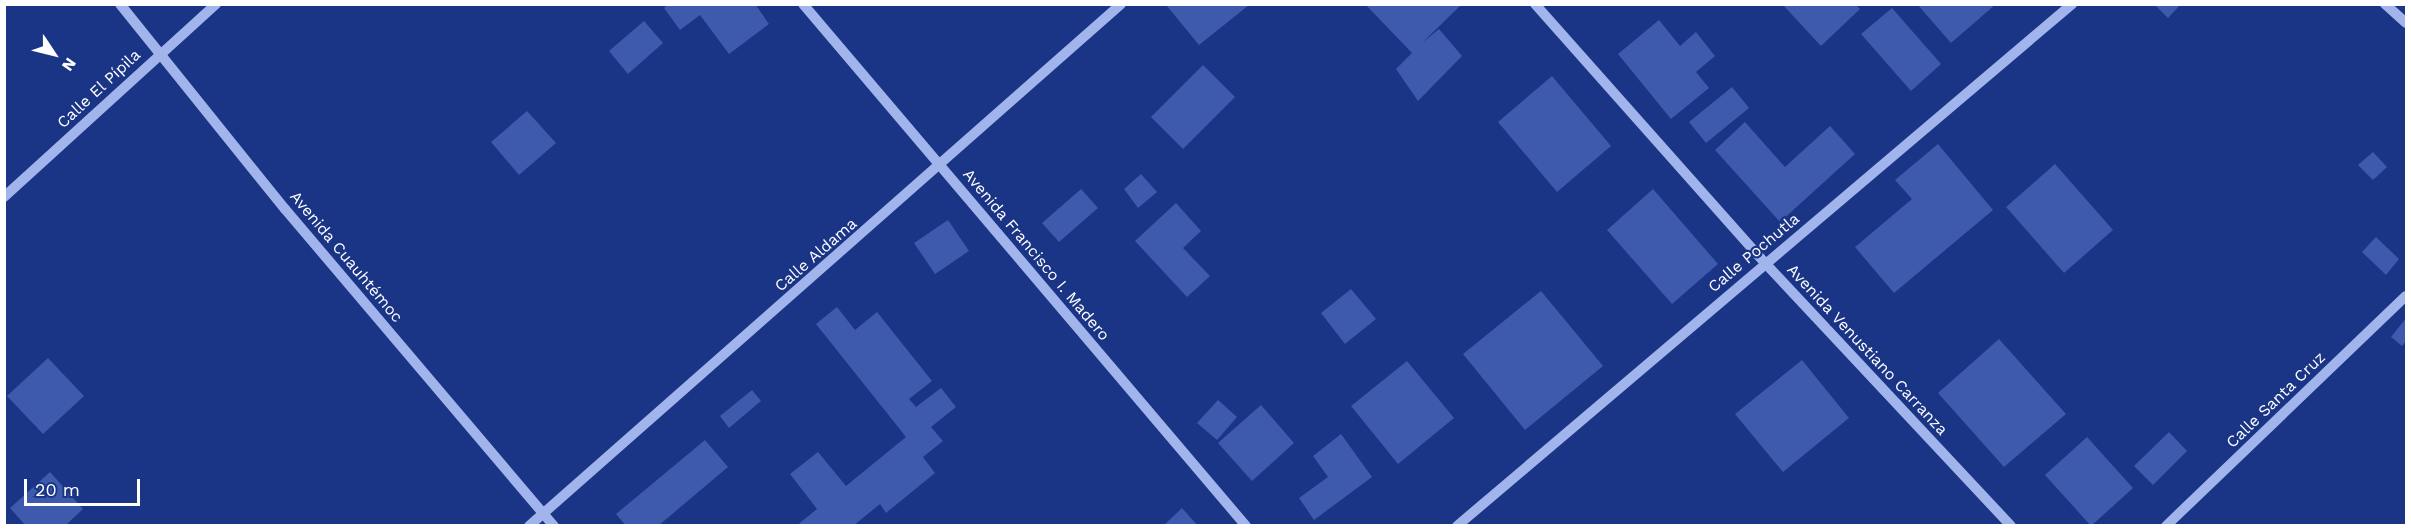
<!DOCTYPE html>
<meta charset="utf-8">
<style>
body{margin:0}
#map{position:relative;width:2411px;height:530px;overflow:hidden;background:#1a3486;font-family:"Work Sans",sans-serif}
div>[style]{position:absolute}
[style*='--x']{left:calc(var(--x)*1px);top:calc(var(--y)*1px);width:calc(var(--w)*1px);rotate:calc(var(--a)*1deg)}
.building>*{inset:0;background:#3e5aad}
.minor>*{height:10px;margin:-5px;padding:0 5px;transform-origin:5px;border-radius:5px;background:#a1b4ec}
span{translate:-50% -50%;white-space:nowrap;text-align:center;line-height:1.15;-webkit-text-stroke:4.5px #1a3486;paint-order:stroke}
.street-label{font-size:16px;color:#fff}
.frame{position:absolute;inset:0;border:6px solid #fff;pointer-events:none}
.north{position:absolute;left:24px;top:24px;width:60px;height:60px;-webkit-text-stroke:4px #1a3486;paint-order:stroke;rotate:125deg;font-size:16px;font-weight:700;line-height:24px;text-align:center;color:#fff}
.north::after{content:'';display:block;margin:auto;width:21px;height:27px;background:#fff;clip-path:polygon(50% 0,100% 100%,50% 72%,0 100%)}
.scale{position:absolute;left:24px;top:479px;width:116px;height:27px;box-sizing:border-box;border:3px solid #fff;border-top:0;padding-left:8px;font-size:18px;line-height:21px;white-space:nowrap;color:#fff;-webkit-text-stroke:4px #1a3486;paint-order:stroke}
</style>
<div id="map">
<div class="building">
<div style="clip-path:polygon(668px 4px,755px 4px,769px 24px,729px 54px,700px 15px,680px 30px,664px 8px)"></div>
<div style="clip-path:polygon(1365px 4px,1462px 4px,1422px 43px,1439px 29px,1462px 56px,1418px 101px,1396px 69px,1412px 53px)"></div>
<div style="clip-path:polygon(1782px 4px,1855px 4px,1860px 9px,1821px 46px)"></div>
<div style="clip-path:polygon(1917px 4px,1996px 4px,1951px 43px)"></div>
<div style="clip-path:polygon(2154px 4px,2181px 4px,2168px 18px)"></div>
<div style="clip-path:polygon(1169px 5px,1249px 5px,1199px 45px,1167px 6px)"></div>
<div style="clip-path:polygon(1892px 8px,1941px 64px,1911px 91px,1861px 34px)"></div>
<div style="clip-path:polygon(1659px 20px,1680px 46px,1696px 32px,1715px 56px,1696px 72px,1709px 88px,1671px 119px,1618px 54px)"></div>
<div style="clip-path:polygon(644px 21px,663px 43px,628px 74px,609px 51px)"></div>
<div style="clip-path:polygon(1203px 65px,1235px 97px,1183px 149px,1151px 117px)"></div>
<div style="clip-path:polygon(1552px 76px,1611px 146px,1557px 192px,1498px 122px)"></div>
<div style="clip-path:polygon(1732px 87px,1749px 108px,1706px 143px,1689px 122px)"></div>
<div style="clip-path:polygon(527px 111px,556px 143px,519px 175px,491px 142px)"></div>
<div style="clip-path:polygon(1745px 122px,1785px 167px,1830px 126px,1855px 154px,1780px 222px,1715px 150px)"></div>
<div style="clip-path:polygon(1938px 144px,1993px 210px,1894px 293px,1855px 247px,1912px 199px,1895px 180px)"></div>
<div style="clip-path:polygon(2373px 152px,2387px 167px,2373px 180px,2358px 165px)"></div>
<div style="clip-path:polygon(2055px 164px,2113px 230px,2064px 273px,2006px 207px)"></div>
<div style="clip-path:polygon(1141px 174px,1157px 192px,1138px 208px,1124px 189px)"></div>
<div style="clip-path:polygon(1081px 189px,1098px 208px,1059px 242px,1042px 223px)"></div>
<div style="clip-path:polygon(1653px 189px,1718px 264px,1672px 304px,1607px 230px)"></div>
<div style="clip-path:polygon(1176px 203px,1201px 231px,1183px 248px,1210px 276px,1187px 297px,1135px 241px)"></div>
<div style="clip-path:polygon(948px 220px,969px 251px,935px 274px,914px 243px)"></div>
<div style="clip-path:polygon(2376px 237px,2399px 259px,2386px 275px,2362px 252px)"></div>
<div style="clip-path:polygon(1351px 289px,1376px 319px,1345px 344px,1321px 313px)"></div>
<div style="clip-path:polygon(1541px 291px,1603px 366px,1525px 430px,1463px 354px)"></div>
<div style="clip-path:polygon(837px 307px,855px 330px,877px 312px,932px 381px,909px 399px,916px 407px,941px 388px,956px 407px,931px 427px,943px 441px,923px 457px,935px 473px,886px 513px,880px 504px,853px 526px,796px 526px,817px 509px,790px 474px,818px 452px,846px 486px,906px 437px,816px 324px)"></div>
<div style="clip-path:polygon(2406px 318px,2406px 341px,2402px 346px,2391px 337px)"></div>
<div style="clip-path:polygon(1999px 339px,2066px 414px,2004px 467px,1938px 393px)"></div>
<div style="clip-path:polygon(48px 358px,84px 396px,43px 434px,7px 396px)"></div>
<div style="clip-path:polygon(1802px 360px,1849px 418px,1783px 472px,1735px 414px)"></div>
<div style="clip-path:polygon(1407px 361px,1454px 418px,1398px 464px,1351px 406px)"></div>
<div style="clip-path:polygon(752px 390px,761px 401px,729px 428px,720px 416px)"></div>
<div style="clip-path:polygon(1218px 400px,1237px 417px,1217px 440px,1197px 423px)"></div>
<div style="clip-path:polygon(1261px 405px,1294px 443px,1252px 481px,1218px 443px)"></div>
<div style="clip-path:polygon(2169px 432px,2187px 451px,2153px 485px,2134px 466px)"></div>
<div style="clip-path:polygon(1341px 434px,1372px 477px,1314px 520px,1299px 498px,1328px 477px,1313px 456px)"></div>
<div style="clip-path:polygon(2087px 437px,2133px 488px,2091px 526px,2045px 475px)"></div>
<div style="clip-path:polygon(705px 440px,728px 467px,658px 526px,626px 526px,616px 514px)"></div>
<div style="clip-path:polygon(50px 472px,83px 509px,65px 526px,26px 526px,10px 508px)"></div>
<div style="clip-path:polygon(1182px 508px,1198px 526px,1163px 526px)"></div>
</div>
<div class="minor">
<div style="--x:120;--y:4;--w:263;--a:51.2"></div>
<div style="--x:285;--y:209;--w:416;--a:49.7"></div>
<div style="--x:803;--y:4;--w:685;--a:49.68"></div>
<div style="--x:1535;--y:4;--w:346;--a:48.4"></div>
<div style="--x:1765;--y:263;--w:360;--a:46.9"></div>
<div style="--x:2385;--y:4;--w:28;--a:42"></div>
<div style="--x:4;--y:197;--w:287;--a:-42.3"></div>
<div style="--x:529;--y:526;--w:789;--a:-41.4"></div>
<div style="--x:1457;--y:526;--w:807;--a:-40.32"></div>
<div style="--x:2166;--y:526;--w:332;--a:-43.8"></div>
</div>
<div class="street-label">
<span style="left:99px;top:89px;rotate:-43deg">Calle El Pípila</span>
<span style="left:1754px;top:253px;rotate:-40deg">Calle Pochutla</span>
<span style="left:816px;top:255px;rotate:-41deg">Calle Aldama</span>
<span style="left:1036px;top:255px;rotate:50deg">Avenida Francisco I. Madero</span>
<span style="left:346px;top:257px;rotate:50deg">Avenida Cuauhtémoc</span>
<span style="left:1867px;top:350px;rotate:47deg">Avenida Venustiano Carranza</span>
<span style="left:2276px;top:400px;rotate:-44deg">Calle Santa Cruz</span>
</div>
<div class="frame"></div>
<div class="north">N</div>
<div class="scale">20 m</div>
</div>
